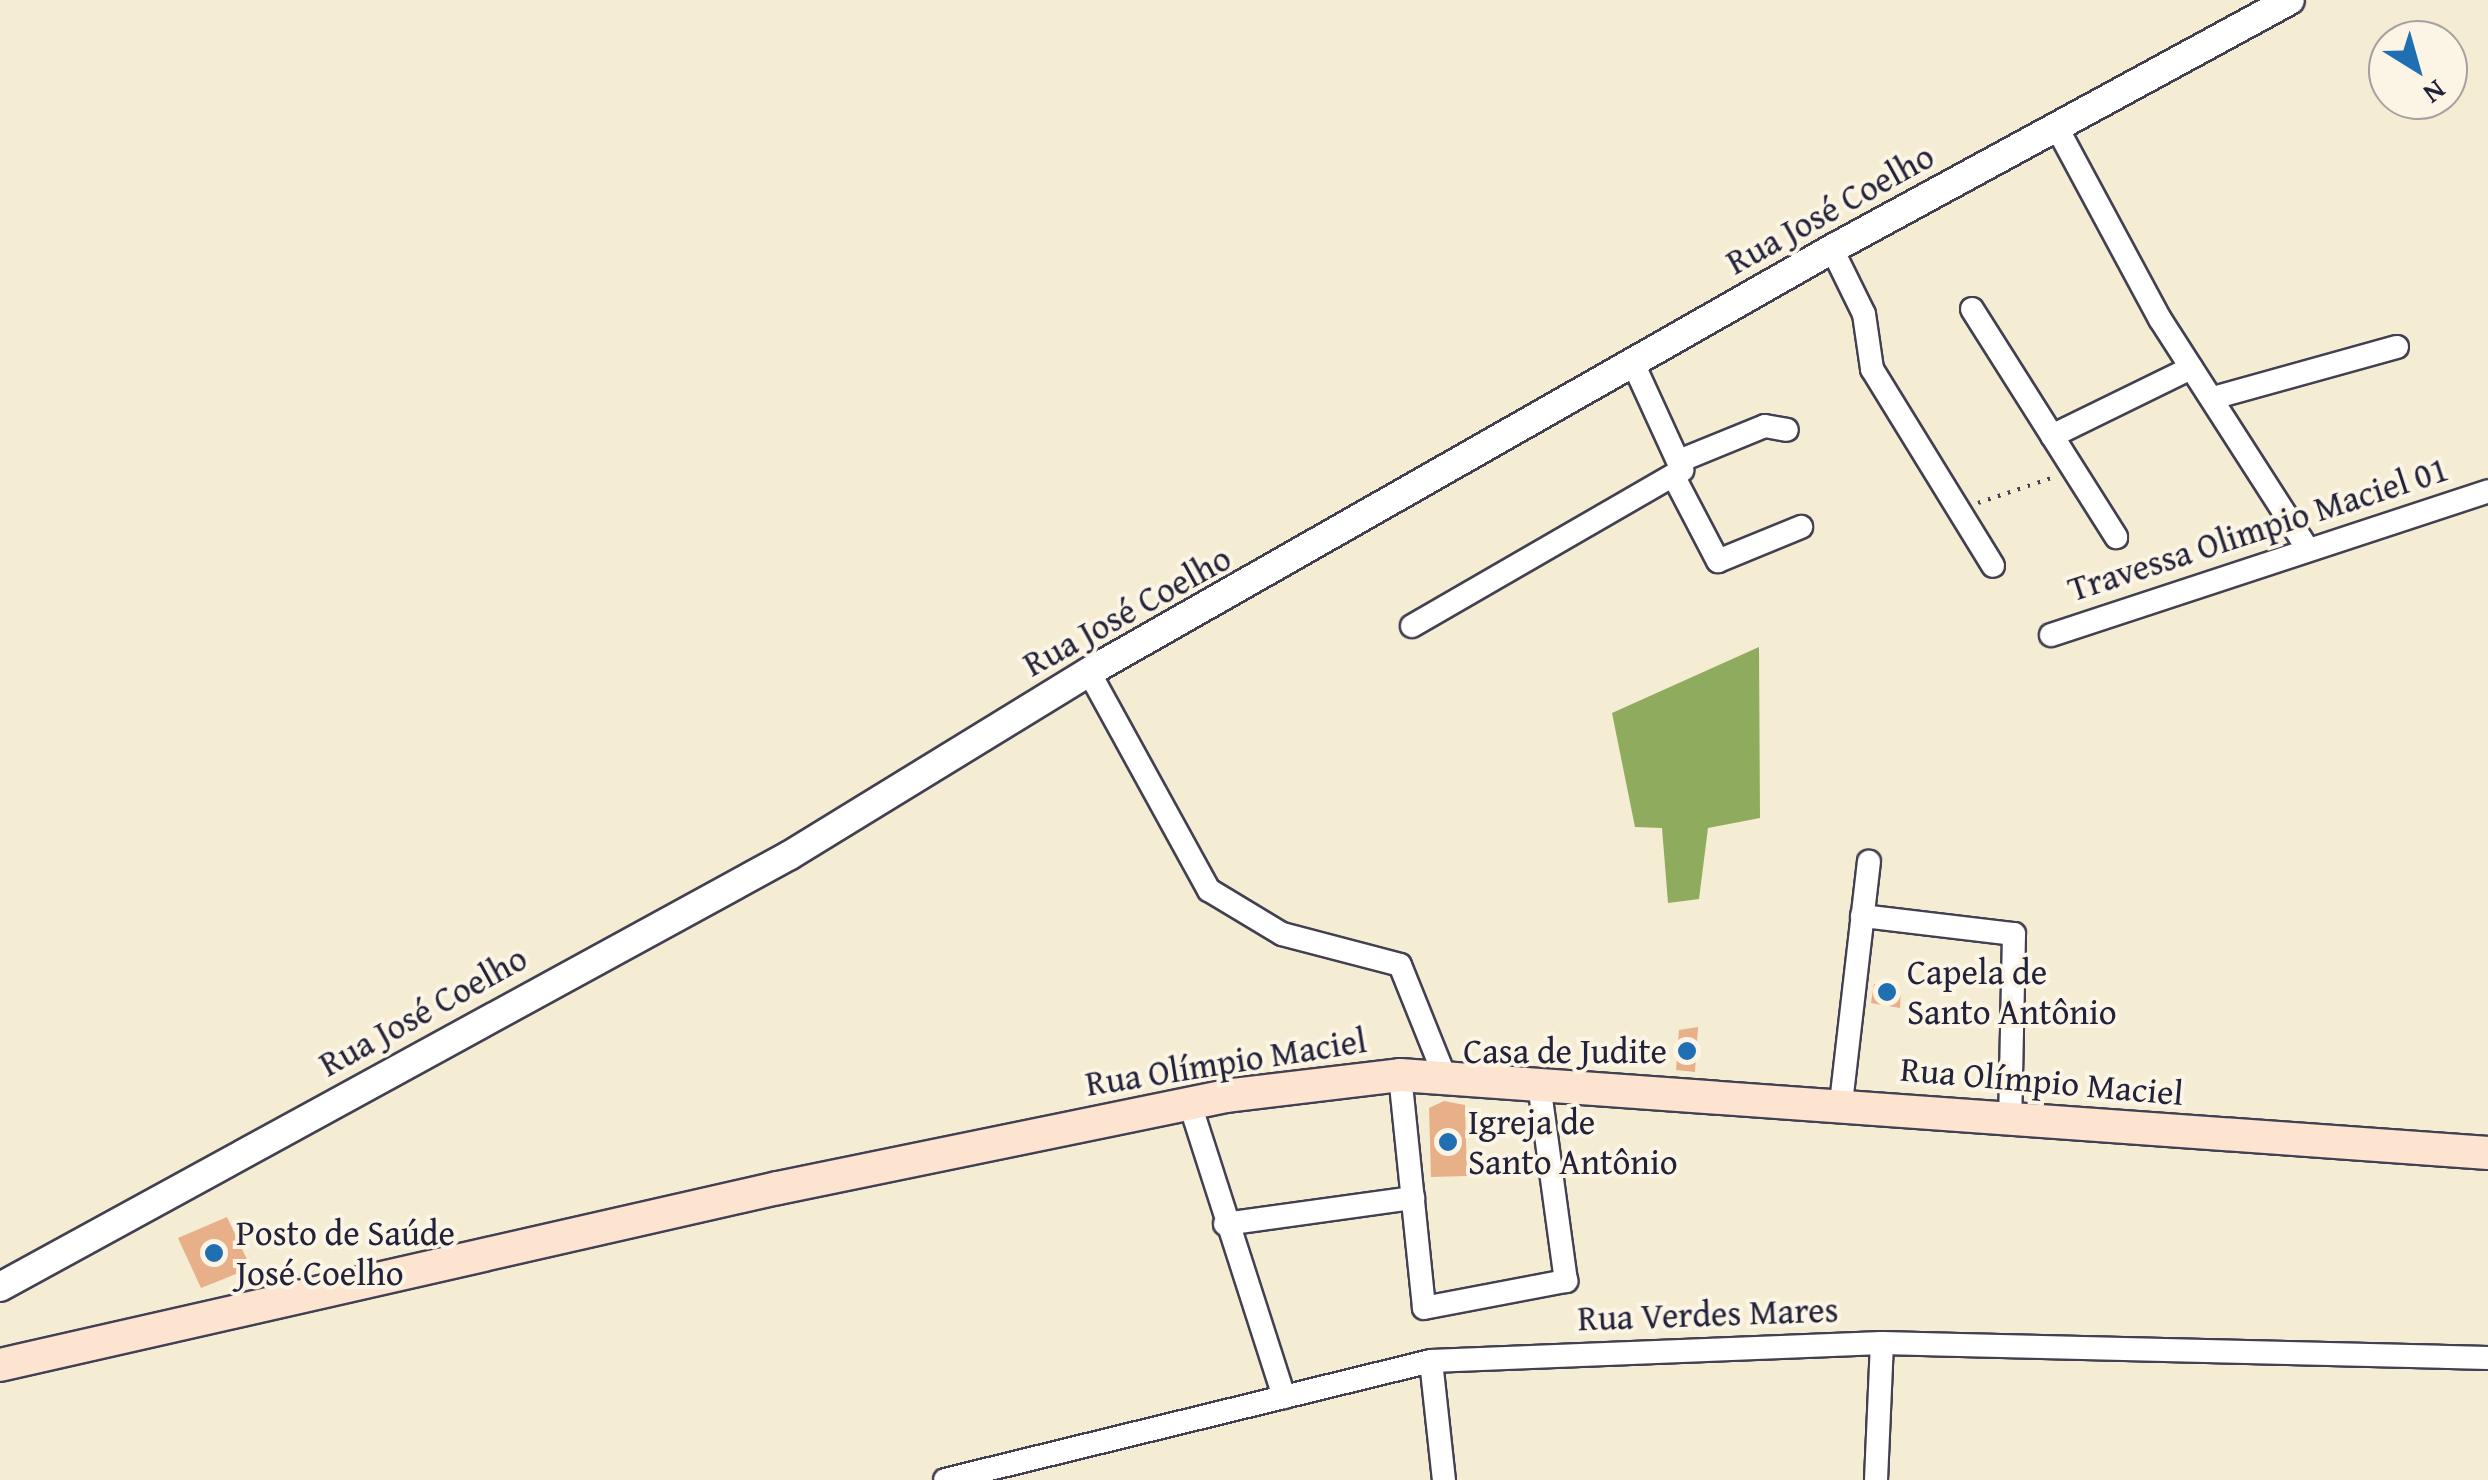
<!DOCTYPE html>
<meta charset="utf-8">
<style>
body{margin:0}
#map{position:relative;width:2488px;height:1480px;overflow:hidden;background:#f4ecd3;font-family:"Gentium Book Plus",serif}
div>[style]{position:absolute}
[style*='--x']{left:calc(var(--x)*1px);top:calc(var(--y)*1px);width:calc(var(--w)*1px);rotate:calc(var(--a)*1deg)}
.forest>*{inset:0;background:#8fab5e}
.building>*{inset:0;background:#e7b089}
.path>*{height:4px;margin-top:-2px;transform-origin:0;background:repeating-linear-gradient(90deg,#424052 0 2.5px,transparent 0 10.5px)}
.roads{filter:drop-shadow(2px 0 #424052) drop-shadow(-2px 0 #424052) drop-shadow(0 2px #424052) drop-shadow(0 -2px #424052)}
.minor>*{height:22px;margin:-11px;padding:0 11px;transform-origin:11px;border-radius:11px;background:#fff}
.tertiary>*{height:28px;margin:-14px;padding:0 14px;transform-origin:14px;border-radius:14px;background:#fff}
.secondary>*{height:32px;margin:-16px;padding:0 16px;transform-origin:16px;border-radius:16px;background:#fde4d1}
.dots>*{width:28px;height:28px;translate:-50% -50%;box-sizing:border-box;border:5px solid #fcf5e5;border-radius:50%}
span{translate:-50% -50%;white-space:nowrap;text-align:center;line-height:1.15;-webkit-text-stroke:8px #fcf5e5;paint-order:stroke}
.street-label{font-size:35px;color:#22223b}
.poi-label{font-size:35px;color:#22223b}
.left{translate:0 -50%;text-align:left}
.right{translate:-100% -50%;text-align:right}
.north{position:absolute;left:2368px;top:20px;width:100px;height:100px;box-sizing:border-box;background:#fcf5e5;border:2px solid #a5a1a1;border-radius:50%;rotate:143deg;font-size:28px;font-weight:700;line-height:40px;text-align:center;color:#22223b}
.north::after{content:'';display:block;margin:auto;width:35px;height:45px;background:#1f6fb2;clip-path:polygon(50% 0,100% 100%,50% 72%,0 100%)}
</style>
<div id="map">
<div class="forest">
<div style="clip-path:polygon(1759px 647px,1760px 818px,1708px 828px,1699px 899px,1668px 903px,1662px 828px,1635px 827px,1612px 713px)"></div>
</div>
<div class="building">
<div style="clip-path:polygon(1874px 984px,1901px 988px,1900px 1008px,1871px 1003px)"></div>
<div style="clip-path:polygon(1698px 1027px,1695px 1072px,1676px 1070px,1679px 1030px)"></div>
<div style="clip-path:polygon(1444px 1101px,1465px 1105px,1467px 1176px,1431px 1177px,1429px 1108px)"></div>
<div style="clip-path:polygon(227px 1217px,251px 1268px,201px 1288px,178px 1238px)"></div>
</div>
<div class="path">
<div style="--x:1978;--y:503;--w:80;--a:-18.9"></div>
</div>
<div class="roads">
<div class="minor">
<div style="--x:2056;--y:126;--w:219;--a:61.7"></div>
<div style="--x:2160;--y:319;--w:272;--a:57.3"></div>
<div style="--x:1832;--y:249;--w:72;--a:63.8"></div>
<div style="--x:1864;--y:314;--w:56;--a:81.7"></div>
<div style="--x:1872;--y:369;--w:231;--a:58.4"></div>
<div style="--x:1972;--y:309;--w:270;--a:57.7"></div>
<div style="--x:2213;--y:398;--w:191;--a:-15.5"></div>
<div style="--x:2052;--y:436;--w:155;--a:-26.1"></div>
<div style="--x:1684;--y:459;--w:87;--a:-22.2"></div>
<div style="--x:1765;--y:426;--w:22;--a:10"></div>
<div style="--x:1674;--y:477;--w:95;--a:62.4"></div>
<div style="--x:1718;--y:561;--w:90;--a:-22.3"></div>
<div style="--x:1412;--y:626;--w:312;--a:-30"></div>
<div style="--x:1682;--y:470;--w:118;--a:-114.6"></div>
<div style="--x:2051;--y:635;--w:460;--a:-18.2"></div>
<div style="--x:1089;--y:672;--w:249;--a:61.2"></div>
<div style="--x:1209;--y:890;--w:85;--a:31.1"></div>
<div style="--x:1282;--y:934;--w:122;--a:14.7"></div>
<div style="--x:1400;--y:965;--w:121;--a:68.1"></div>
<div style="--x:1862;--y:916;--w:153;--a:6.8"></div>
<div style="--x:2014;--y:934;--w:186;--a:91.2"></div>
<div style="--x:1400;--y:1075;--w:234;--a:84.1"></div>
<div style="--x:1424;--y:1308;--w:145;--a:-10.8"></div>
<div style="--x:1566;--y:1281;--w:199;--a:-97.8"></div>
<div style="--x:1841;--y:1103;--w:243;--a:-83.4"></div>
<div style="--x:1190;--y:1104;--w:308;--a:72.2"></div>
<div style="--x:1225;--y:1224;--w:190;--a:-7.9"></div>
<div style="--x:1431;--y:1361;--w:120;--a:83.8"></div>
<div style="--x:945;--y:1480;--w:500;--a:-13.76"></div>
<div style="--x:1431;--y:1361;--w:451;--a:-2.3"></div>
<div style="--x:1882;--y:1343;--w:606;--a:1.42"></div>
<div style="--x:1876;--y:1480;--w:137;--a:-87.5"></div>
</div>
<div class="tertiary">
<div style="--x:0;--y:1287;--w:900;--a:-28.67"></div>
<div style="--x:790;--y:855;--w:351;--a:-31.5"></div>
<div style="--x:1089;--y:672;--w:855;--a:-29.65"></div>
<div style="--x:1832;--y:249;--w:521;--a:-28.53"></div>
</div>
<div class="secondary">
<div style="--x:0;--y:1365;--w:798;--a:-12.82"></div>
<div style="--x:778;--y:1188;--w:456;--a:-11.6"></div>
<div style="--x:1225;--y:1096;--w:176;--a:-6.8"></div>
<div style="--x:1400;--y:1075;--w:1091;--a:4.1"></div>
</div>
</div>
<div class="dots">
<div style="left:1887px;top:992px;background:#1f6fb2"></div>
<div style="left:1687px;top:1051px;background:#1f6fb2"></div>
<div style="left:1448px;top:1142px;background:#1f6fb2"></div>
<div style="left:214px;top:1253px;background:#1f6fb2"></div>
</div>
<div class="street-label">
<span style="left:1830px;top:209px;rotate:-29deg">Rua José Coelho</span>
<span style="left:2258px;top:529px;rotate:-18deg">Travessa Olimpio Maciel 01</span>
<span style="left:1127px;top:611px;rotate:-29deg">Rua José Coelho</span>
<span style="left:423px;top:1011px;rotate:-29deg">Rua José Coelho</span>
<span style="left:1226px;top:1062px;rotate:-9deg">Rua Olímpio Maciel</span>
<span style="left:2042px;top:1081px;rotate:5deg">Rua Olímpio Maciel</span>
<span style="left:1708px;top:1314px;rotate:-2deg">Rua Verdes Mares</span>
</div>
<div class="poi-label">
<span class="left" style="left:1907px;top:992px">Capela de<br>Santo Antônio</span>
<span class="right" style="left:1667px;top:1051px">Casa de Judite</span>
<span class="left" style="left:1468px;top:1142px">Igreja de<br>Santo Antônio</span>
<span class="left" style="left:236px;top:1253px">Posto de Saúde<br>José Coelho</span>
</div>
<div class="north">N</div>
</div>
